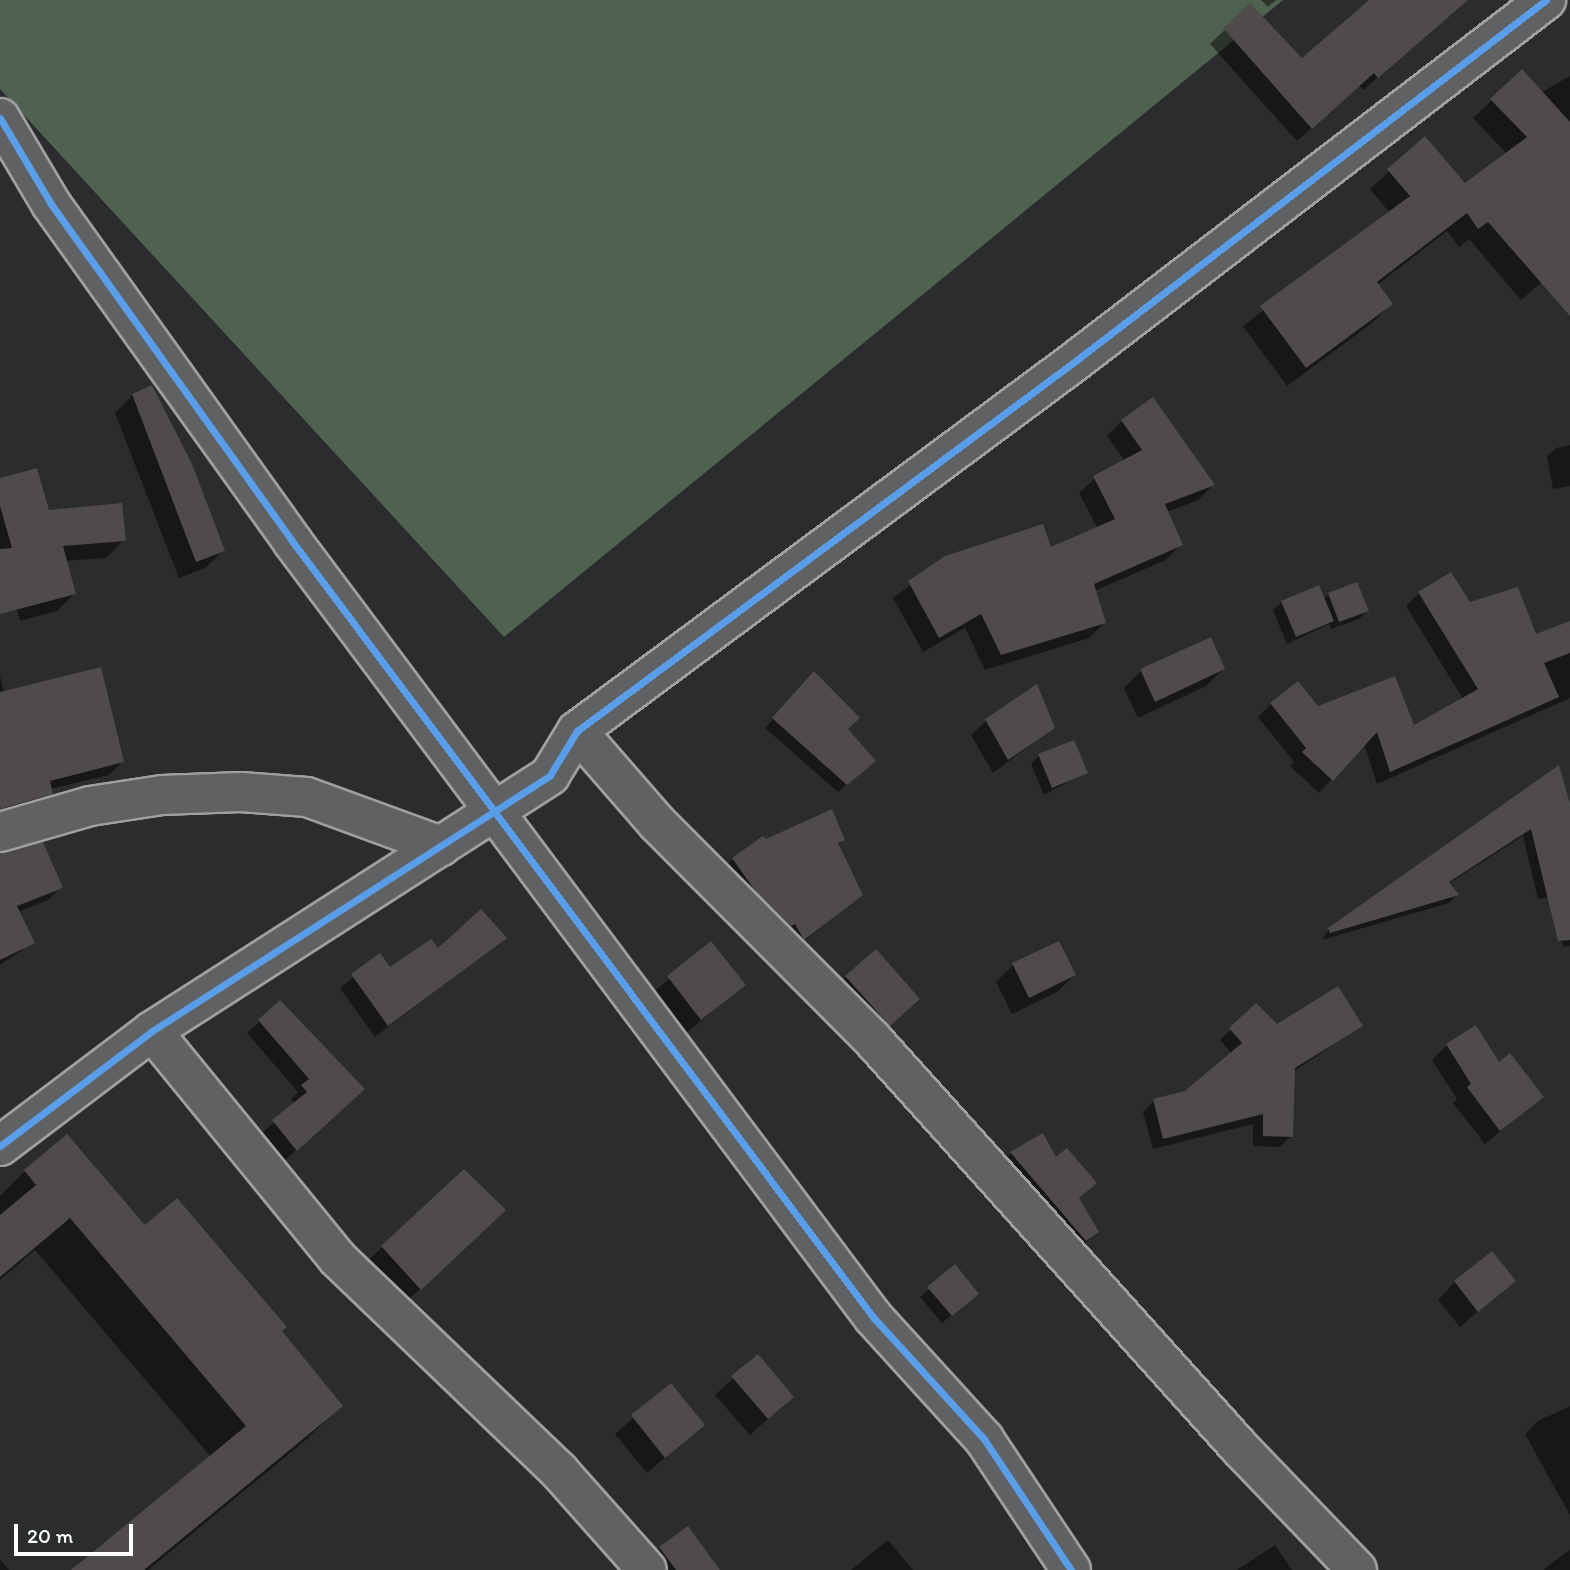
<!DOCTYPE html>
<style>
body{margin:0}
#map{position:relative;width:1570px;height:1570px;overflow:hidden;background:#2b2c2d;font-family:Itim,sans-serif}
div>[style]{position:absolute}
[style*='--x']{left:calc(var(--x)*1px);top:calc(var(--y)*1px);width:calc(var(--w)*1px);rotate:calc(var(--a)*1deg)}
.green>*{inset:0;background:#4f6250}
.shadow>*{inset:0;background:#0007}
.building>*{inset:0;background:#4e4b4a}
.roads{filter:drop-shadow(2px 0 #a0a0a0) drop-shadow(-2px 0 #a0a0a0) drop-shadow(0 2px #a0a0a0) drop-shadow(0 -2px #a0a0a0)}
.street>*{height:38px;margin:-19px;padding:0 19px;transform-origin:19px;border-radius:19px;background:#606162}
.cycleway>*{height:7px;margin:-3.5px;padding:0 3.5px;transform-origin:3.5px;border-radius:3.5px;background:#5a9eea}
span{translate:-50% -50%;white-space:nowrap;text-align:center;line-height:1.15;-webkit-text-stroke:5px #2a2d2e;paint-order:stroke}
.scale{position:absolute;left:14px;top:1524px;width:119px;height:32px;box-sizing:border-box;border:4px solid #fff;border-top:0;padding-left:9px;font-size:21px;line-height:24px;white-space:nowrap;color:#fff;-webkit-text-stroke:5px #2a2d2e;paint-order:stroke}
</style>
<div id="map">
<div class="green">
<div style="clip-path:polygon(0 0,1283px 0,504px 637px,0 89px)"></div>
</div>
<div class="shadow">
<div style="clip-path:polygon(1261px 0,1276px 0,1268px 7px)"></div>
<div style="clip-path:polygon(1371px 0,1466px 0,1363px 90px,1359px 85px,1297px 141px,1210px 44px,1250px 5px,1302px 60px)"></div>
<div style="clip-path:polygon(1570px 76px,1570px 258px,1521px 300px,1469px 239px,1459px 247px,1447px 231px,1377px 285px,1391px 304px,1372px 323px,1287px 386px,1243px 326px,1390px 213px,1370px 189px,1425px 138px,1465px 185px,1507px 154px,1473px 118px,1492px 100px,1542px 92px)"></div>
<div style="clip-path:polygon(133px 395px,223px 551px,205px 568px,179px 578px,115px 413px)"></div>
<div style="clip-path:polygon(1122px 421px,1213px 485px,1198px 500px,1167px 512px,1181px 544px,1166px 560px,1094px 591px,1104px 623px,1089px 638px,985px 670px,965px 628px,923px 652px,893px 598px,946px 558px,1050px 549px,1098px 529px,1079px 493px,1095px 478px,1125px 461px,1107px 436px)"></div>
<div style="clip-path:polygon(1570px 445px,1570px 486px,1553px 489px,1547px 456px,1556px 448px)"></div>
<div style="clip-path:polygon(0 480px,48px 512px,124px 540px,106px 558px,65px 561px,74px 594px,57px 611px,20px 621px,6px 567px,0 568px)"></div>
<div style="clip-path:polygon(1419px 593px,1469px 604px,1535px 636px,1570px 623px,1570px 698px,1377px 784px,1364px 744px,1319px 793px,1290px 766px,1294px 762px,1258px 717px,1271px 704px,1317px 708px,1413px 727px,1463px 699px,1406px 606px)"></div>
<div style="clip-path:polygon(1329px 594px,1367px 611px,1359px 619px,1331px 629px,1329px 624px,1287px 644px,1273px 610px,1282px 602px,1323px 600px)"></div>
<div style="clip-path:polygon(1223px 669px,1206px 686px,1138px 718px,1124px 688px,1141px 671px)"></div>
<div style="clip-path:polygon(0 676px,4px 692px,122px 762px,109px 775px,50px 789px,38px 806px,0 819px)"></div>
<div style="clip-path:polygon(806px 681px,865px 769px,838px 792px,765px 728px)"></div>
<div style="clip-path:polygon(986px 721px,1053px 728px,993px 773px,971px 735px)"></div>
<div style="clip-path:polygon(1039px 756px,1086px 772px,1044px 795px,1031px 764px)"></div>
<div style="clip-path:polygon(1558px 768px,1570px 811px,1570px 946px,1563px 947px,1548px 897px,1538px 899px,1523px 836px,1448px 884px,1457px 895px,1449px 903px,1322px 940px,1329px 929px)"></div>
<div style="clip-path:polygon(843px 840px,837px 846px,861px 894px,789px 954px,718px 874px,733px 859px)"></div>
<div style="clip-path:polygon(0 854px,61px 887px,48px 900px,18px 912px,32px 943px,0 965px)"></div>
<div style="clip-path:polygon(505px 938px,375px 1037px,340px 988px,380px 956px,390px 970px,437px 951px)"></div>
<div style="clip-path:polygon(711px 944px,744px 985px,683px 1036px,651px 994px)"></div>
<div style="clip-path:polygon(1013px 965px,1074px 975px,1057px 992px,1012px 1014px,996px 982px)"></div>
<div style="clip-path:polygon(846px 977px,901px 1016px,872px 1042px,829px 994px)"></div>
<div style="clip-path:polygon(280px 1003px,350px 1101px,284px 1161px,261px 1134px,295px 1104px,291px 1099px,298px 1092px,247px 1033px)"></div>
<div style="clip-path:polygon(1256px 1006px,1277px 1026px,1361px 1026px,1293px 1072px,1291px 1136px,1280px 1147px,1253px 1146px,1253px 1124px,1153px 1149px,1143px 1112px,1154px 1101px,1185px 1093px,1232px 1054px,1220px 1040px)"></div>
<div style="clip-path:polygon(1447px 1045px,1499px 1064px,1542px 1097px,1485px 1144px,1453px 1103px,1457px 1099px,1432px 1060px)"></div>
<div style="clip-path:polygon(1011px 1153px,1056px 1160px,1094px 1183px,1078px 1199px,1097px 1232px,1082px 1246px,997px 1167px)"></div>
<div style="clip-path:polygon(25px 1171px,145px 1228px,280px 1331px,341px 1405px,307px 1439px,148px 1570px,74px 1570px,211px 1457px,35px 1250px,0 1280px,0 1196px)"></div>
<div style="clip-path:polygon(490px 1223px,406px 1302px,369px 1260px,382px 1247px)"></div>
<div style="clip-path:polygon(954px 1267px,968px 1302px,942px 1323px,920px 1297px)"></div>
<div style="clip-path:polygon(1513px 1281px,1460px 1327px,1438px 1300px,1455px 1282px)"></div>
<div style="clip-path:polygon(757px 1356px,792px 1397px,750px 1435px,715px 1395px)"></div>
<div style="clip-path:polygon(670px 1386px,702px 1425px,647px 1473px,615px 1434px)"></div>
<div style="clip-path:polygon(1570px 1406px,1570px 1515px,1525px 1434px,1538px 1421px)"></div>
<div style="clip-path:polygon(888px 1540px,913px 1570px,851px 1570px)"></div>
<div style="clip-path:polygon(1275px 1545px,1292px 1570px,1237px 1570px)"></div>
<div style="clip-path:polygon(660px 1548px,702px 1570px,662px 1570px,652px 1556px)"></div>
<div style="clip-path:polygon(1570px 1550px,1570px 1570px,1544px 1570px,1549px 1565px)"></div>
<div style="clip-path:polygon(0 1559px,9px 1570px,0 1570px)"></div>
</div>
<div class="building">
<div style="clip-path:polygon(1369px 0,1468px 0,1378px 78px,1374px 73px,1312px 129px,1223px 28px,1250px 3px,1302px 58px)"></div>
<div style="clip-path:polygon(1522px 69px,1570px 122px,1570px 316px,1488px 222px,1478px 229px,1467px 213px,1377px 282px,1393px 304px,1306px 368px,1260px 306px,1410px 196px,1387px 169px,1425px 136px,1465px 183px,1527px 137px,1490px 99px)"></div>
<div style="clip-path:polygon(152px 385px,192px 464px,225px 551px,196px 562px,132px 394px)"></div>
<div style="clip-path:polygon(1153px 397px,1215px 485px,1165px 504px,1183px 545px,1094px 584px,1106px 623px,1001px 655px,981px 614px,939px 638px,908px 581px,945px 556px,1043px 524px,1051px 547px,1115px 519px,1093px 476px,1142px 450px,1121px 420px)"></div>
<div style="clip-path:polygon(37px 468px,49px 510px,122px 503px,126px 541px,63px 546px,76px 594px,0 614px,0 549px,12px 548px,0 506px,0 478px)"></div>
<div style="clip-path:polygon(1451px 572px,1470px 602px,1518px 587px,1536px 634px,1570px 621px,1570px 653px,1544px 663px,1559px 697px,1390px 772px,1377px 732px,1333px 781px,1302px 752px,1306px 748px,1270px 703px,1298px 681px,1318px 706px,1395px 676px,1414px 725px,1478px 689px,1418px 592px)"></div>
<div style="clip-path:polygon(1357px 582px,1369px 611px,1339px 622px,1328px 593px)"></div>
<div style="clip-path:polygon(1319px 585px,1334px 621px,1296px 637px,1281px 601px)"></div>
<div style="clip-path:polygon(1211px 637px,1225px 669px,1155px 702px,1140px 669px)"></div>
<div style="clip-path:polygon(101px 667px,124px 762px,50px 781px,53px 794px,0 809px,0 692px)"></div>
<div style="clip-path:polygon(814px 671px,860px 718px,848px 729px,876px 761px,847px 785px,772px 718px)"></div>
<div style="clip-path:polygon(1037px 684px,1055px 728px,1008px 760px,985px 719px)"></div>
<div style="clip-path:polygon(1074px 740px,1088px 773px,1052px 788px,1038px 754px)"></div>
<div style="clip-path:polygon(1559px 765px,1570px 804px,1570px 940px,1558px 941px,1531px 829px,1449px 882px,1459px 895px,1330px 933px,1328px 928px)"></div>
<div style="clip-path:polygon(832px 809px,845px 840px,838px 843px,863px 895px,804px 940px,795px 924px,791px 926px,756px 892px,732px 858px,763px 836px,766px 839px)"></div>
<div style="clip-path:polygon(43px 842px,63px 888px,17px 906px,35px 943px,0 960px,0 853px)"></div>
<div style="clip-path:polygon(481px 909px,507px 938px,388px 1026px,351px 974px,380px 953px,390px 967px,431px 939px,438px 948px)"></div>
<div style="clip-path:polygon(711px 941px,746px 985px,701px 1020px,667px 976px)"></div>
<div style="clip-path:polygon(1059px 941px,1076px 975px,1029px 998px,1012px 963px)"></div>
<div style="clip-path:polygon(876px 949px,920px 999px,890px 1026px,845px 976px)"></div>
<div style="clip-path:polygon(1338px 986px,1363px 1026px,1295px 1068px,1293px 1137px,1263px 1136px,1263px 1114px,1163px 1139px,1153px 1099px,1185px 1091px,1242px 1043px,1229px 1028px,1256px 1003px,1277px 1024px)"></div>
<div style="clip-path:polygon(280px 1000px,365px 1089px,297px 1151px,272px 1120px,307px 1092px,301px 1085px,309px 1079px,258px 1020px)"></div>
<div style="clip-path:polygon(1476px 1025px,1499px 1062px,1510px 1053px,1544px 1097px,1500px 1131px,1467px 1087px,1471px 1084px,1446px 1044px)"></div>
<div style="clip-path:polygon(1043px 1133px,1056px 1157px,1067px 1148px,1097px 1183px,1079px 1198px,1099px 1232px,1086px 1241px,1010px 1152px)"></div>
<div style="clip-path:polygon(67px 1134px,145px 1225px,177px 1198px,287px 1327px,282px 1331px,343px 1406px,144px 1570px,71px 1570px,246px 1426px,70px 1218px,0 1277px,0 1215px,36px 1185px,24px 1170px)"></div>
<div style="clip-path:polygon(464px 1169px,506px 1210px,421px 1290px,381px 1246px)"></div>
<div style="clip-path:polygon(1492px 1251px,1516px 1281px,1478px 1312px,1454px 1281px)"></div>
<div style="clip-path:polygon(955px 1264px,979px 1294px,952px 1316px,927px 1287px)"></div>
<div style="clip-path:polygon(758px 1354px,794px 1397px,768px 1419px,731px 1376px)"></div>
<div style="clip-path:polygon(671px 1383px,705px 1425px,665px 1458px,631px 1415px)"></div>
<div style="clip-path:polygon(688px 1526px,720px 1570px,676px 1570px,659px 1547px)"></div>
</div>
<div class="roads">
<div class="street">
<div style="--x:0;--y:118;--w:100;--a:59.3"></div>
<div style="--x:51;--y:204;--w:414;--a:54.4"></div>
<div style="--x:292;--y:541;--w:969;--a:53.18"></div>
<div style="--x:873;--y:1317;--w:165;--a:47.7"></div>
<div style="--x:984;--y:1439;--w:157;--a:56.4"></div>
<div style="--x:577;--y:731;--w:122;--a:49"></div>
<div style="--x:657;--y:823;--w:306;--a:45.1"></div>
<div style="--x:873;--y:1040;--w:549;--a:48.03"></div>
<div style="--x:1240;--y:1448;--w:169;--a:46.2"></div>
<div style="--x:0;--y:832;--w:94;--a:-16.1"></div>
<div style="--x:90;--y:806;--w:73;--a:-8.7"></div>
<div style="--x:162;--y:795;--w:79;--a:-2.2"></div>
<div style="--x:241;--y:792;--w:66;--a:4.3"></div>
<div style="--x:307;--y:797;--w:143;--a:20.1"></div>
<div style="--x:152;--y:1031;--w:294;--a:50.8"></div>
<div style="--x:338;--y:1259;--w:306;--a:43.8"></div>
<div style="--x:559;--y:1471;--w:132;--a:48.4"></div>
<div style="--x:0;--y:1146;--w:191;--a:-37.1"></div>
<div style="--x:152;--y:1031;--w:473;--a:-32.7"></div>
<div style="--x:550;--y:775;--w:52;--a:-58.5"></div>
<div style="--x:577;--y:731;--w:619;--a:-36.59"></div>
<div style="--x:1074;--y:362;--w:595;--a:-37.49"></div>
</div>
</div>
<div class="cycleway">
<div style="--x:0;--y:118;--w:100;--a:59.3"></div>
<div style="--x:51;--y:204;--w:414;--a:54.4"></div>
<div style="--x:292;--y:541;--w:969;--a:53.18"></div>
<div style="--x:873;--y:1317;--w:165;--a:47.7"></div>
<div style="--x:984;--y:1439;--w:157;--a:56.4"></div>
<div style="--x:0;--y:1146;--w:191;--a:-37.1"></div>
<div style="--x:152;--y:1031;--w:473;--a:-32.7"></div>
<div style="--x:550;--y:775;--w:52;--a:-58.5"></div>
<div style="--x:577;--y:731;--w:619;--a:-36.59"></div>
<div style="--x:1074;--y:362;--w:595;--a:-37.49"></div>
</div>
<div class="scale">20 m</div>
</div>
